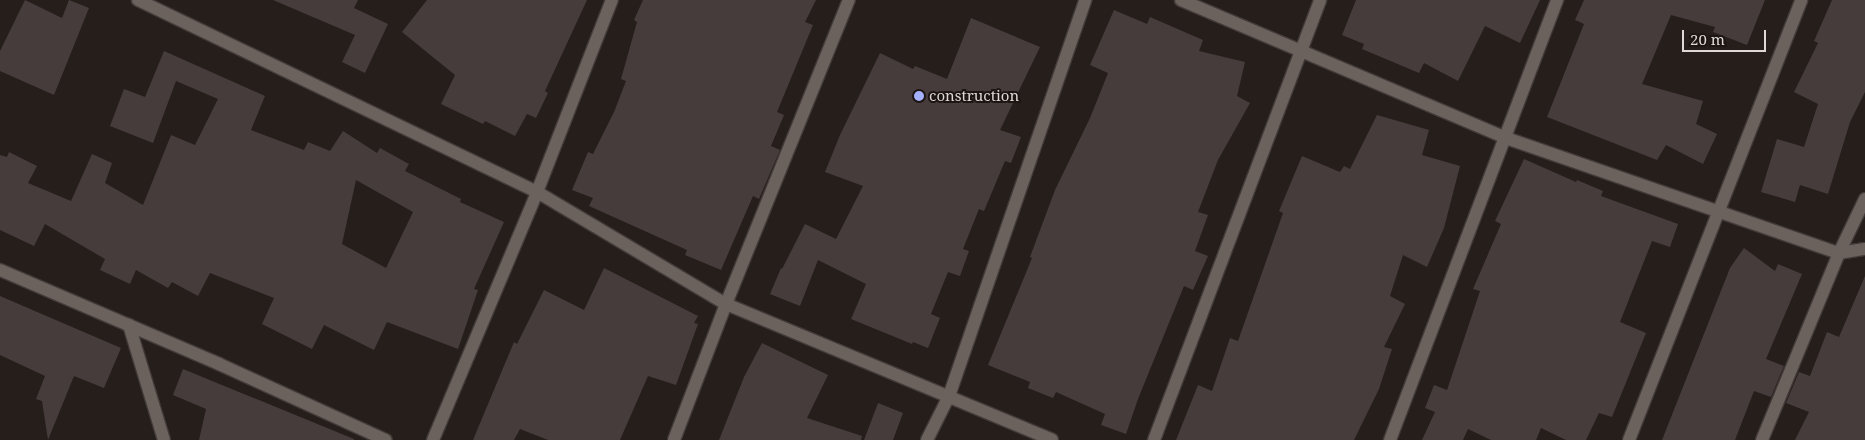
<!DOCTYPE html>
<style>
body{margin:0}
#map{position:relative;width:1865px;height:440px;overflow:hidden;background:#261e1b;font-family:"Noto Serif",serif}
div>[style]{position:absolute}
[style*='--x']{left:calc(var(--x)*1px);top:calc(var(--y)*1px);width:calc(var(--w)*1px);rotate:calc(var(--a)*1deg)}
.building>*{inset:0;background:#463c3c}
.roads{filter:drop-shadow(1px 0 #413a38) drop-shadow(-1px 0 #413a38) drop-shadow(0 1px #413a38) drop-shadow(0 -1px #413a38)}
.minor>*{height:12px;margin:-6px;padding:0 6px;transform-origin:6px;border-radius:6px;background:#6b615d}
.dots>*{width:14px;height:14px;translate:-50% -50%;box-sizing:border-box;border:2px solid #1d1512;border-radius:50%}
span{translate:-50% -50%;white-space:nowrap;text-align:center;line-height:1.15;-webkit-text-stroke:4px #1d1512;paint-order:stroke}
.poi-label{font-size:15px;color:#ded9d6}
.left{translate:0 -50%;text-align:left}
.scale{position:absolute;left:1682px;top:30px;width:84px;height:22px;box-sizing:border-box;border:2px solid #ded9d6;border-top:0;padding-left:6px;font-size:15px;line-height:18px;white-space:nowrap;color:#ded9d6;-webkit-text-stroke:4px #1d1512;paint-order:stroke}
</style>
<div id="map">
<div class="building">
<div style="clip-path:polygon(25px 0,62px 18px,69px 0,89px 8px,54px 95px,0 71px,0 51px)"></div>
<div style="clip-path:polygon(273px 0,358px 0,354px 8px,388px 24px,365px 73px,342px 62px,355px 35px)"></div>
<div style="clip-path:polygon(427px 0,587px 0,545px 91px,548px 93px,536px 118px,527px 114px,515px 136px,485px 121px,483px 124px,441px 104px,455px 75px,402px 32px)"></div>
<div style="clip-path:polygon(643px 0,816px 0,805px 22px,813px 25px,777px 112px,784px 115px,771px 146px,780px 150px,759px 199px,753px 196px,721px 270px,685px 255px,687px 250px,589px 206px,593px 198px,572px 190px,588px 152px,593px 154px,614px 112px,626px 81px,621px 79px,637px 22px,634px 20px)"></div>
<div style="clip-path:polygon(1356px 0,1540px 0,1520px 43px,1485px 26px,1458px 81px,1424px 63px,1419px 73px,1362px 49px,1364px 44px,1342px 35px)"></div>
<div style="clip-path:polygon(1584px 0,1765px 0,1747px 45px,1713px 32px,1715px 27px,1671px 15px,1642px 84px,1703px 101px,1696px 124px,1717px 134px,1703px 164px,1666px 145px,1657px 160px,1547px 117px,1584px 24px,1575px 20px)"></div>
<div style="clip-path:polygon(1832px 0,1865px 0,1865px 92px,1850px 122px,1828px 194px,1800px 185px,1795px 202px,1761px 192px,1777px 139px,1804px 147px,1818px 104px,1794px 92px,1818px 43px,1814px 41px)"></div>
<div style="clip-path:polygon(1114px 10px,1147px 24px,1150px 17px,1203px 40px,1199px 51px,1245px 62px,1237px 96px,1250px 103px,1218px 160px,1198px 212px,1208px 215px,1195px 251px,1208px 256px,1193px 290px,1184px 286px,1138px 399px,1126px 434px,1101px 425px,1105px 414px,1056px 392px,1053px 398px,1028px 388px,1030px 382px,988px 365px,1032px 258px,1030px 257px,1055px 190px,1090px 118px,1108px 73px,1090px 65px)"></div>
<div style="clip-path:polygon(971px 18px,1040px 47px,1000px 130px,1021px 137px,1011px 163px,1005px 161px,984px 211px,979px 209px,963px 249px,969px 251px,960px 276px,948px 272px,931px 314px,940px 318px,928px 348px,913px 342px,912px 344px,851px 319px,866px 284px,818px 260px,800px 306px,770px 294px,781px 268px,782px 269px,805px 224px,836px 239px,863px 186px,825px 172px,840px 135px,880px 53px,913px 69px,915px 66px,947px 79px)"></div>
<div style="clip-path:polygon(evenodd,164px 51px,265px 96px,251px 130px,304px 150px,308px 142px,330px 151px,343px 131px,377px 153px,380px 148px,409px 164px,405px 171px,461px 199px,460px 202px,504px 222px,474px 289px,478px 290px,458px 349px,387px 322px,374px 350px,324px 325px,312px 349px,262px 324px,274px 298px,210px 273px,198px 296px,172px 282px,168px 288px,136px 270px,130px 284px,100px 270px,105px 259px,45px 224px,34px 246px,0 230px,0 155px,7px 157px,9px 152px,37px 166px,28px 183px,71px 201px,92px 154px,112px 163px,105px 183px,143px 205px,171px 135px,195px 145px,218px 99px,176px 81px,153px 143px,110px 126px,124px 89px,145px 97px,164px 51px,356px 180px,413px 212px,386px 268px,342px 244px,356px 180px)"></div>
<div style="clip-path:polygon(1377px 115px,1429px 130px,1422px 155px,1460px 166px,1444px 228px,1427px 267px,1403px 255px,1390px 296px,1405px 304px,1384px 347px,1392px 349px,1379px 389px,1354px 440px,1176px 440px,1198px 385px,1212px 391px,1230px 338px,1238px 341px,1283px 213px,1279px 211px,1302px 156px,1340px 172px,1344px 166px,1350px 169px)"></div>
<div style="clip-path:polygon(1524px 159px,1576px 182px,1577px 180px,1603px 191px,1601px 196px,1678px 224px,1670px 247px,1652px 241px,1620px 322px,1646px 333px,1612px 417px,1599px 413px,1586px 440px,1566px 440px,1541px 428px,1536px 440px,1491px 440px,1468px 429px,1463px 440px,1422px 440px,1435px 412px,1425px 408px,1434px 385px,1447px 390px,1480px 291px,1473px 289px,1501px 224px,1495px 221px)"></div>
<div style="clip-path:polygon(1744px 248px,1775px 271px,1778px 264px,1802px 274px,1766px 359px,1784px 366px,1771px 397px,1754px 391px,1735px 440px,1662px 440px,1730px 268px)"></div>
<div style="clip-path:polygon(604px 268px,698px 316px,694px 323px,698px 324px,676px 385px,648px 376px,620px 440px,548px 440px,520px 429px,514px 440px,473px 440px,514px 342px,517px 344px,544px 290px,584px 310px)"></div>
<div style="clip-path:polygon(1865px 276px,1865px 440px,1795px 440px,1809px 412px,1786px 403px,1799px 372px,1810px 376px,1827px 332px,1839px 337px)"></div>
<div style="clip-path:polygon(0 296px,121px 348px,104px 388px,74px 376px,48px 440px,42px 401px,36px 399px,45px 376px,0 355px)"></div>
<div style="clip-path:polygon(762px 343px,828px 375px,807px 418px,862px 436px,861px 440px,719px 440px,744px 377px)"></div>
<div style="clip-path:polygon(183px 369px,354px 439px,354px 440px,199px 440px,206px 409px,173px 395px)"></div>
<div style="clip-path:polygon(878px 403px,903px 413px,893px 440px,864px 440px)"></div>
</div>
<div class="roads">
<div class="minor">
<div style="--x:138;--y:0;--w:443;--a:25.7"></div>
<div style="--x:537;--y:192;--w:220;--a:30.7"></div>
<div style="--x:726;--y:304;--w:353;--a:22.6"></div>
<div style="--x:1181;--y:0;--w:353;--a:23"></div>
<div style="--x:1506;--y:138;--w:352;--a:19.1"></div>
<div style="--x:1839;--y:253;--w:26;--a:-9"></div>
<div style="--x:0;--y:270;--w:238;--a:23.2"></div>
<div style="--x:219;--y:364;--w:183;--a:24.5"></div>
<div style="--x:129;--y:325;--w:120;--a:73.1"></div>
<div style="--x:433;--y:440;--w:269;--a:-67.2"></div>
<div style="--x:537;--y:192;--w:206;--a:-68.7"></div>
<div style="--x:674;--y:440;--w:146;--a:-69.1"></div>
<div style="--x:726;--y:304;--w:328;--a:-68"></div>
<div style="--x:927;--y:440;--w:49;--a:-63.4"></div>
<div style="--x:949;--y:396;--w:419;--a:-71"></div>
<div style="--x:1154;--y:440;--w:470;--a:-69.3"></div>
<div style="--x:1390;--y:440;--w:471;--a:-69.2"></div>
<div style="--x:1629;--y:440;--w:472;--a:-68.6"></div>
<div style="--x:1762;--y:440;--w:202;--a:-67.6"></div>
<div style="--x:1839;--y:253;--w:60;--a:-64.3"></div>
</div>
</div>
<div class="dots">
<div style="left:919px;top:96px;background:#a5b1fc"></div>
</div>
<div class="poi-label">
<span class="left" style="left:929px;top:96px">construction</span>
</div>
<div class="scale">20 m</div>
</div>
